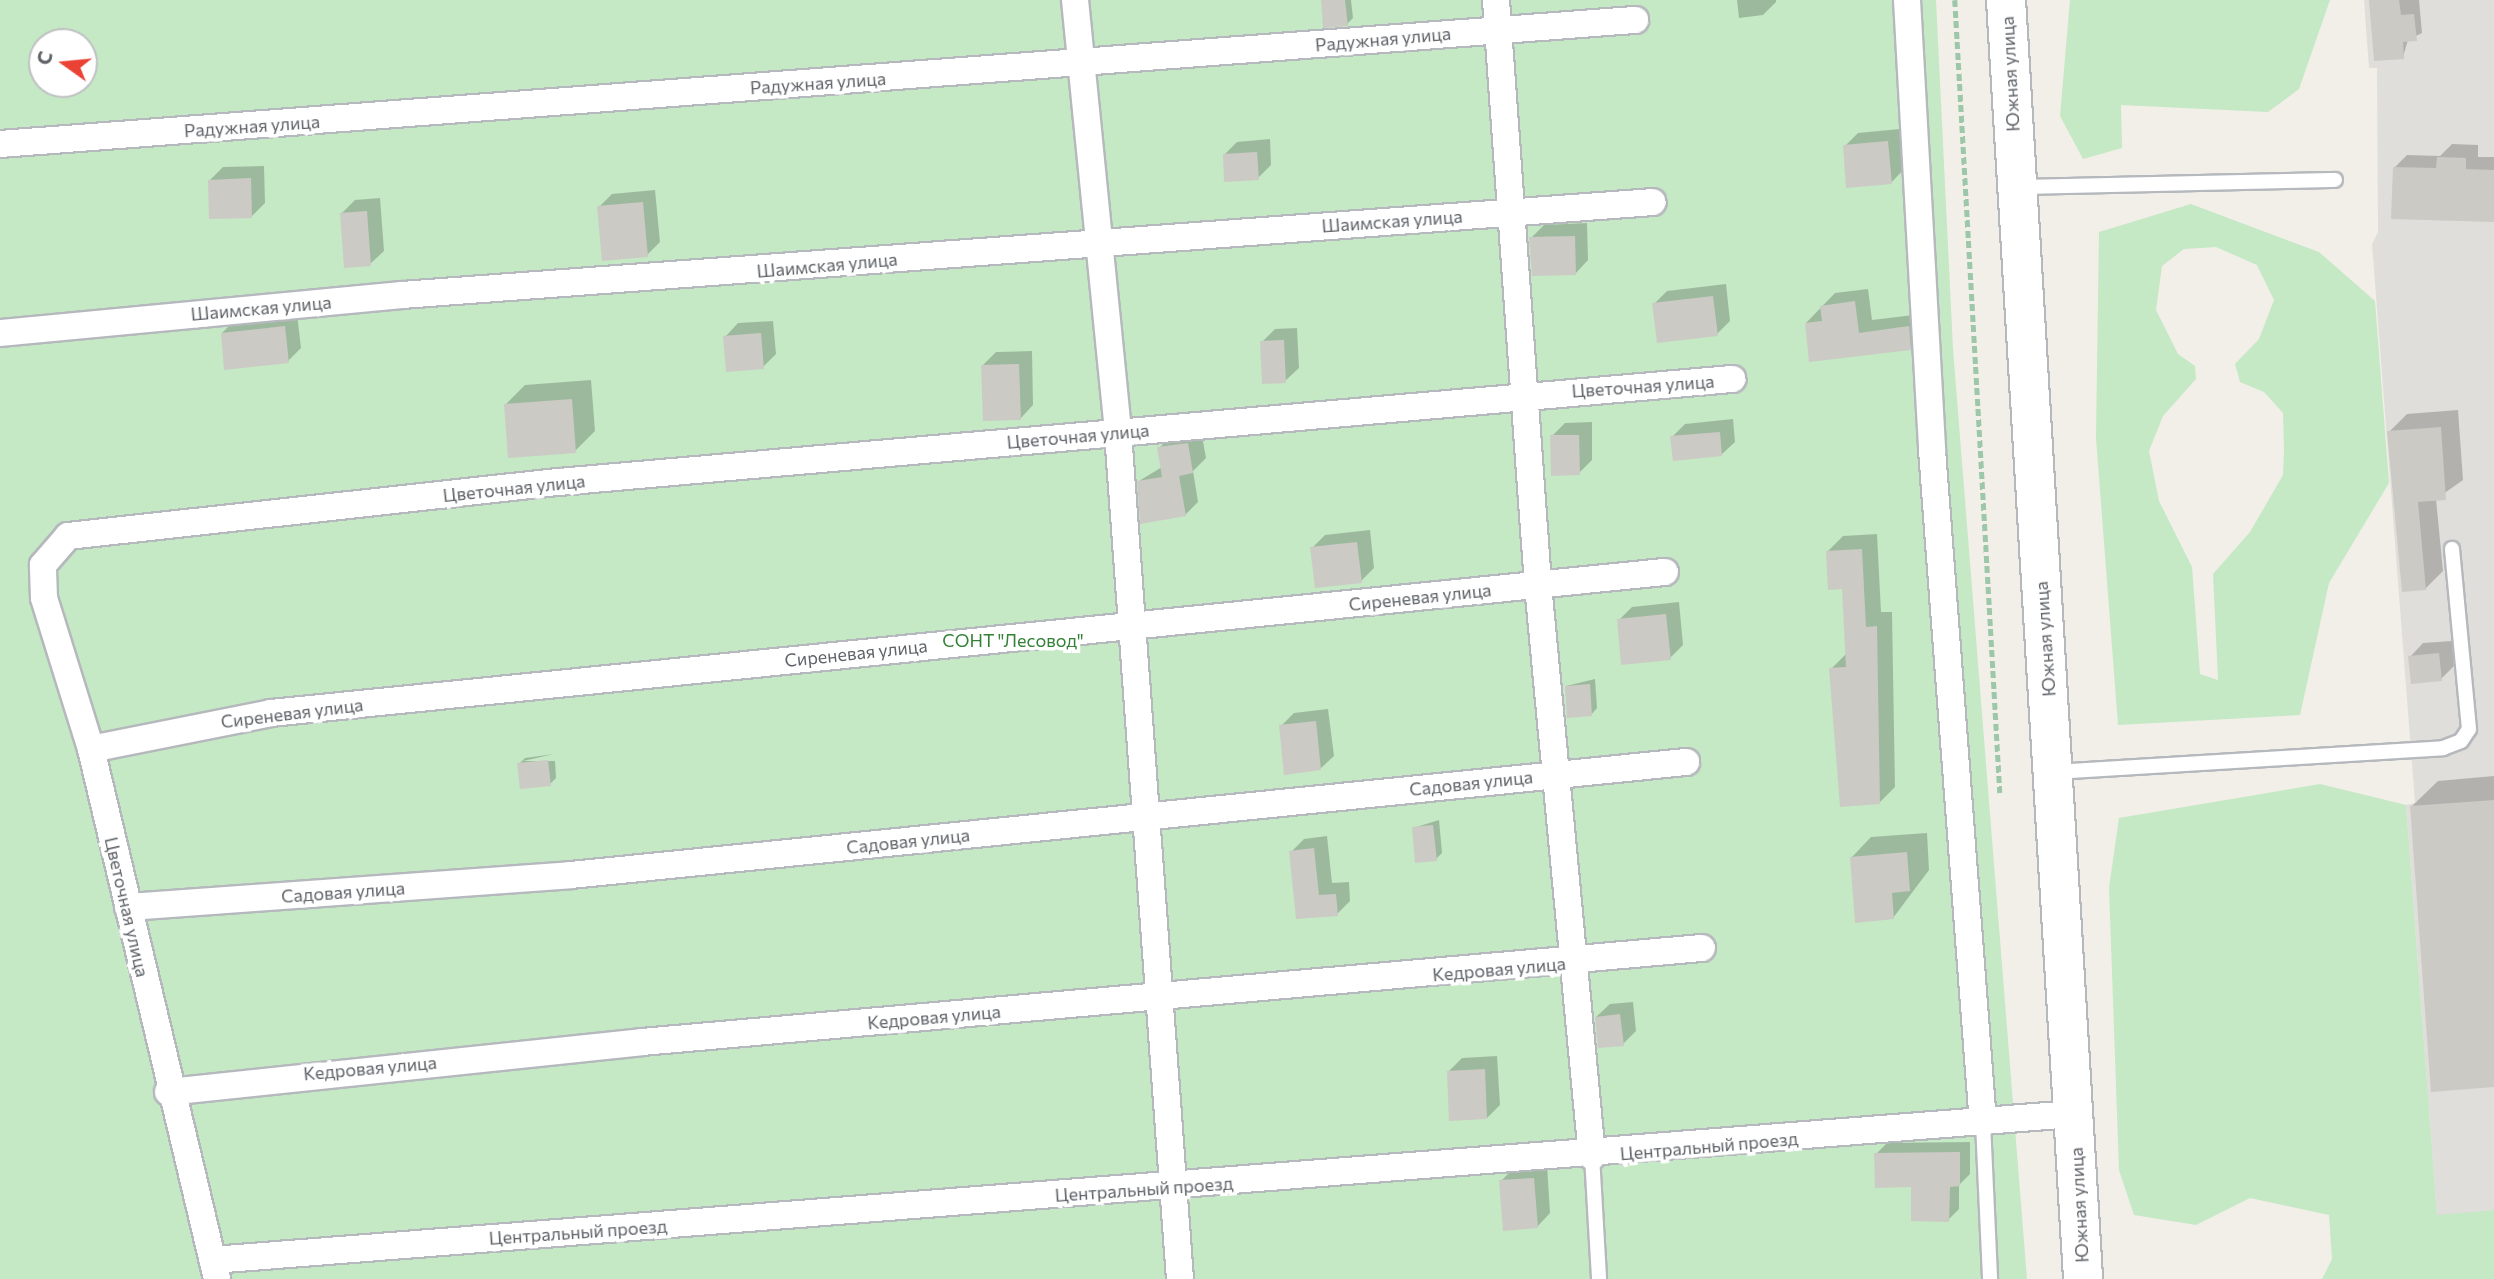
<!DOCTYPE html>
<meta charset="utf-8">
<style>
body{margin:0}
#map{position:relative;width:2494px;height:1279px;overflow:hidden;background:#f1efe8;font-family:Commissioner,sans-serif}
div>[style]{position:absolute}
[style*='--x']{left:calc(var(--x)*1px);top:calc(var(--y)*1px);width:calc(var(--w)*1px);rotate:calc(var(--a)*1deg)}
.industrial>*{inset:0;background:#e0deda}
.green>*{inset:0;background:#c5e8c5}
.shadow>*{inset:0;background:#0003}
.building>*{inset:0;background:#cccac5}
.path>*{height:4.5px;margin-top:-2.25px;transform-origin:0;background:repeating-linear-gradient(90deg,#9cc7a9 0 7px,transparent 0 10.5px)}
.roads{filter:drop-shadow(2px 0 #b5b8bc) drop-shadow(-2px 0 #b5b8bc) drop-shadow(0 2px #b5b8bc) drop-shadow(0 -2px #b5b8bc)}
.service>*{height:14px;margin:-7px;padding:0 7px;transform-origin:7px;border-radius:7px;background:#fff}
.minor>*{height:26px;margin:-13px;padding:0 13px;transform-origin:13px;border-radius:13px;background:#fff}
.secondary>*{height:38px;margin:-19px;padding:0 19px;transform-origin:19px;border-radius:19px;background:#fff}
span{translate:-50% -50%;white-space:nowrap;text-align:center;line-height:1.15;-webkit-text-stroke:7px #fff;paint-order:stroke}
.street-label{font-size:18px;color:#5f6368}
.park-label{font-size:18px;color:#348238}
.north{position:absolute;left:28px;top:28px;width:70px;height:70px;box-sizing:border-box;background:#fff;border:2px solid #bfc1c3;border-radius:50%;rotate:285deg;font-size:19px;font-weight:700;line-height:28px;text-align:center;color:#5f6368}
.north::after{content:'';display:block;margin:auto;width:24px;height:32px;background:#ea4335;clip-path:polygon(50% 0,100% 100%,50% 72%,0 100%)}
</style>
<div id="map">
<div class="industrial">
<div style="clip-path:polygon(2364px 0,2494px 0,2494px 1210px,2437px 1216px,2406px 805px,2415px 803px,2372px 244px,2378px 232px,2377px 68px,2369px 68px)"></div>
</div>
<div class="green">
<div style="clip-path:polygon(evenodd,0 0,1936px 0,1953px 349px,2027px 1279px,0 1279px,0 0,42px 42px,84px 42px,84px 84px,42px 84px,42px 42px)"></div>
<div style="clip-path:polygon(2070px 0,2330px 0,2299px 89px,2268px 112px,2121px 105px,2122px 148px,2083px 159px,2060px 116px)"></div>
<div style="clip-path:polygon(evenodd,2191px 204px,2319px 252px,2375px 301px,2389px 483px,2329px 583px,2300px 715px,2118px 725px,2096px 438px,2099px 232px,2191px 204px,2216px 247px,2257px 265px,2274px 300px,2259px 339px,2235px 364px,2240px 382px,2264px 392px,2283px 413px,2284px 450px,2283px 475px,2250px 532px,2213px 574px,2218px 680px,2200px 674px,2192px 567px,2159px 501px,2149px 451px,2163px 416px,2196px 379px,2195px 366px,2178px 354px,2156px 310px,2162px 266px,2184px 249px,2216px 247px)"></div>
<div style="clip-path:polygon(2320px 784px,2406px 805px,2437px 1215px,2494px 1210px,2494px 1279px,2322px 1279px,2332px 1259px,2329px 1215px,2250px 1198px,2196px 1225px,2134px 1215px,2119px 1170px,2109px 888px,2119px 818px)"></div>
</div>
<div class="shadow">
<div style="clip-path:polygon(1323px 0,1351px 0,1353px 18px,1347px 24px)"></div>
<div style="clip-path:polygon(1737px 0,1776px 0,1776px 2px,1763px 15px,1739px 18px)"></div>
<div style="clip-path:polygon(2371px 0,2419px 0,2422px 33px,2408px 40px,2403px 57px)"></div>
<div style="clip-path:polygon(1900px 129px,1904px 169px,1891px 183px,1845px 146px,1858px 133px)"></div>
<div style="clip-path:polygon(1270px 139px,1271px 165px,1258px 178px,1224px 155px,1237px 142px)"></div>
<div style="clip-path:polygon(2452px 144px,2478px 145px,2478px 157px,2494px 157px,2494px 220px,2394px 168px,2407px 155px,2440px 156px)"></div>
<div style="clip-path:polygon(264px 166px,265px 203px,252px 216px,210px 180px,223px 167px)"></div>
<div style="clip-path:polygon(655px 190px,660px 242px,647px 255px,599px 207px,612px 194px)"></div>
<div style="clip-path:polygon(380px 198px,384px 251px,370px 264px,342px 213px,355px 200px)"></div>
<div style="clip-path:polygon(1587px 223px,1588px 260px,1575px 274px,1531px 238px,1544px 225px)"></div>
<div style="clip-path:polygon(1726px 284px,1730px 321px,1717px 334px,1654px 304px,1667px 291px)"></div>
<div style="clip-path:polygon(1868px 289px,1872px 320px,1922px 314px,1923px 335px,1910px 349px,1806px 323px,1835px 293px)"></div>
<div style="clip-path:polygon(297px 314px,301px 348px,288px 361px,222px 333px,235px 320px)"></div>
<div style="clip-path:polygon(773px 321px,776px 354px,763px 367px,725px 337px,738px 323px)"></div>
<div style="clip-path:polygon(1297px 328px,1299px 368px,1285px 381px,1262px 342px,1275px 329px)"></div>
<div style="clip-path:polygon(1032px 351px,1033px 405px,1020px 419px,983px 365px,996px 352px)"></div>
<div style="clip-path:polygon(591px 380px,595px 431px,575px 451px,506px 404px,525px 385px)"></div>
<div style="clip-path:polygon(2458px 410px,2463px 480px,2436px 499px,2443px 571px,2425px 589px,2389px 432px,2407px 414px)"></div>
<div style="clip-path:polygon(1733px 419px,1735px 442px,1721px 455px,1672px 437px,1685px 424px)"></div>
<div style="clip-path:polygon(1592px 422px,1592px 460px,1579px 473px,1552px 436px,1565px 423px)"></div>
<div style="clip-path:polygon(1201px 430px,1206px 458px,1193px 471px,1198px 502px,1185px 515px,1139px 481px,1162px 467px,1159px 448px,1172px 435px)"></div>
<div style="clip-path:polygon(1370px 530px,1374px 568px,1361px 581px,1312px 548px,1325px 535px)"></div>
<div style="clip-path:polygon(1877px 534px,1881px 612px,1892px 612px,1895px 787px,1880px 802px,1831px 669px,1846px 654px,1844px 587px,1828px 551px,1843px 536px)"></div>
<div style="clip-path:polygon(1679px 602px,1683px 645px,1670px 658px,1619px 620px,1632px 607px)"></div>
<div style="clip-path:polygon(2452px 641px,2454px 666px,2441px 679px,2410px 657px,2423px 643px)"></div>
<div style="clip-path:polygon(1595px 679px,1597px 708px,1591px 715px,1566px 686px)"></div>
<div style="clip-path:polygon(1328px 709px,1334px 756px,1320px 769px,1281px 726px,1294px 713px)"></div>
<div style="clip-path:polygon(554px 754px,523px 761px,555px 761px,556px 778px,550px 784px,519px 764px,525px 758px)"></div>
<div style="clip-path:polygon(2494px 776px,2494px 1086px,2411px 807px,2438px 781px)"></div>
<div style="clip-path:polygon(1439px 820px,1442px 853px,1436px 859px,1413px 828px)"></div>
<div style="clip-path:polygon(1927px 833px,1929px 870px,1893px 918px,1852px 857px,1871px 837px)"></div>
<div style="clip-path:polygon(1327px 836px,1332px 883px,1349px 882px,1350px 901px,1337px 914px,1298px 917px,1291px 852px,1304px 839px)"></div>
<div style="clip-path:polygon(1633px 1002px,1636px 1031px,1623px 1044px,1596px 1017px,1610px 1004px)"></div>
<div style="clip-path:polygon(1497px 1056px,1500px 1105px,1487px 1118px,1449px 1071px,1462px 1058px)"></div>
<div style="clip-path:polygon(1970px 1142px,1970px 1174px,1959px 1185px,1959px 1209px,1948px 1220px,1876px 1154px,1887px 1143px)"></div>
<div style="clip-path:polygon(1547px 1165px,1550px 1213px,1537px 1227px,1501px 1181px,1514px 1168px)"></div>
</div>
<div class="building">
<div style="clip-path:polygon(1321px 0,1345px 0,1348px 26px,1323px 28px)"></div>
<div style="clip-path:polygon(2369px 0,2399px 0,2401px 15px,2414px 14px,2417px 41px,2403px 42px,2404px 59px,2374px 61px)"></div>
<div style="clip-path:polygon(1888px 141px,1892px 184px,1846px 188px,1843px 145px)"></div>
<div style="clip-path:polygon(1257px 152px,1259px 180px,1224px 182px,1223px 154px)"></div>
<div style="clip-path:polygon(2437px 157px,2466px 158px,2466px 169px,2494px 170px,2494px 222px,2391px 219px,2393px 167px,2436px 168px)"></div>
<div style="clip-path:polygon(251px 178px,252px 218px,209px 219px,208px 180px)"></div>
<div style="clip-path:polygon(643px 202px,648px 257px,602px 261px,597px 206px)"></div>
<div style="clip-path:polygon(367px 211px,371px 266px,344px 268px,340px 213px)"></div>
<div style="clip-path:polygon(1575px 236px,1576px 275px,1532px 276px,1529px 237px)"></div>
<div style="clip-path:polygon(1713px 296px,1718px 336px,1657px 343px,1652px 303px)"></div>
<div style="clip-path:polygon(1855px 301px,1859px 333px,1909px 326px,1911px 350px,1809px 362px,1805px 323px,1822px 321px,1820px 306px)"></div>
<div style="clip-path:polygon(285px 326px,289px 363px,224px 370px,221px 333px)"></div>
<div style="clip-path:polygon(761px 333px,764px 369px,726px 372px,723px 336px)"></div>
<div style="clip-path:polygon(1284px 340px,1286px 383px,1262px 384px,1260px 341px)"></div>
<div style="clip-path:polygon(1019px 364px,1021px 420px,983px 421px,981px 365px)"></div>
<div style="clip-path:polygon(572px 399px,576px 453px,508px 458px,504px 404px)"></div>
<div style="clip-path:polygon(2441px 427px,2446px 500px,2418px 502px,2426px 590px,2402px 592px,2387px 431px)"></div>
<div style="clip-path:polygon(1720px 432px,1722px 456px,1673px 461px,1670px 436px)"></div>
<div style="clip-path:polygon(1550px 435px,1579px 435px,1580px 475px,1551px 476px)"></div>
<div style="clip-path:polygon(1188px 443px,1193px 473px,1179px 476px,1186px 516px,1140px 524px,1137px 481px,1162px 477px,1157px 447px)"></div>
<div style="clip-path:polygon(1357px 542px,1362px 583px,1315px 588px,1310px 547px)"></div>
<div style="clip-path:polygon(1862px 549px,1866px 627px,1877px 626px,1880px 804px,1840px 807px,1829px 668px,1846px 667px,1842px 589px,1828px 590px,1826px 551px)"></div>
<div style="clip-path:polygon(1666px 614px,1671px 660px,1621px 665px,1617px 619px)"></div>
<div style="clip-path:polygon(2439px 653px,2442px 681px,2411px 684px,2408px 656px)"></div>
<div style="clip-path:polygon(1590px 684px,1592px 716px,1567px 718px,1565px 686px)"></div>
<div style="clip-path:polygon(1316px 721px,1321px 770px,1284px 775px,1279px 725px)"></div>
<div style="clip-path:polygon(548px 760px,551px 786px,520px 789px,517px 763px)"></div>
<div style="clip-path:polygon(2494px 800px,2494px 1087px,2431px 1092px,2410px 806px)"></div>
<div style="clip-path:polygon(1433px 825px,1437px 861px,1415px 863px,1412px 827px)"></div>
<div style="clip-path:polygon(1314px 848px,1319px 895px,1336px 894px,1338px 916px,1296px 919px,1289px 851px)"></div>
<div style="clip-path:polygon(1907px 852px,1910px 891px,1892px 893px,1894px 919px,1855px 923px,1850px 857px)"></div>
<div style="clip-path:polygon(1620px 1014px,1624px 1046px,1598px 1048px,1595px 1017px)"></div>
<div style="clip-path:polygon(1485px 1069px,1487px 1119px,1449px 1121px,1447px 1071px)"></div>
<div style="clip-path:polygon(1960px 1152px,1960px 1186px,1950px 1187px,1949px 1222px,1911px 1221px,1911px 1187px,1875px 1188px,1874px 1153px)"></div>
<div style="clip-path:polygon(1534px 1178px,1538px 1228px,1503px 1231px,1499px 1180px)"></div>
</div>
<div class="path">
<div style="--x:1955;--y:0;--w:794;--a:86.75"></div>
</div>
<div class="roads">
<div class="service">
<div style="--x:2018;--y:187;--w:317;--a:-1.3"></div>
<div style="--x:2054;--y:772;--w:390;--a:-3.5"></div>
<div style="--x:2443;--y:748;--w:19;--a:-21"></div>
<div style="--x:2461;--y:741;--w:14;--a:-56"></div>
<div style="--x:2469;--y:729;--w:181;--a:-95.4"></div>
<div style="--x:1983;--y:1123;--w:156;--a:87.4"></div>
<div style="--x:1592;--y:1156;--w:123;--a:86.7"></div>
</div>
<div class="minor">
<div style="--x:1075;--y:0;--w:435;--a:84.3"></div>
<div style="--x:1118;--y:433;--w:848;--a:85.81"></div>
<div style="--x:1496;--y:0;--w:587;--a:85.89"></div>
<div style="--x:1538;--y:585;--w:574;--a:84.6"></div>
<div style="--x:1907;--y:0;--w:451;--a:86.8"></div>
<div style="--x:1932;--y:450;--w:675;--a:85.67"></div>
<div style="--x:0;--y:144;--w:1640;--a:-4.34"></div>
<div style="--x:0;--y:333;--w:404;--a:-5.4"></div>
<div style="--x:402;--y:295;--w:1254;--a:-4.25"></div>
<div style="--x:91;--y:749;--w:184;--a:-11.3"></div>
<div style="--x:271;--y:713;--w:1401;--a:-5.78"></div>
<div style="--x:128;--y:907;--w:444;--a:-4.1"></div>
<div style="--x:571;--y:875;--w:1121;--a:-5.79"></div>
<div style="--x:168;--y:1092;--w:477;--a:-6"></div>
<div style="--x:642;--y:1042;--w:1064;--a:-5.07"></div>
<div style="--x:213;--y:1260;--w:1867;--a:-4.49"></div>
<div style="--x:217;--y:1279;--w:545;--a:-103.37"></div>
<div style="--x:91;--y:749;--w:158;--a:-107.3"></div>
<div style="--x:44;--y:598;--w:33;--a:-92"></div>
<div style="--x:43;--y:565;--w:38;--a:-49"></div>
<div style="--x:68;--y:536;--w:494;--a:-6.3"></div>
<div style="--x:559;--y:482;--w:1178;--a:-5.02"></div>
</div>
<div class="secondary">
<div style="--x:2006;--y:0;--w:1281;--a:86.55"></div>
</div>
</div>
<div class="street-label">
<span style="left:1383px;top:39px;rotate:-5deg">Радужная улица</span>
<span style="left:2010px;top:74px;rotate:-93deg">Южная улица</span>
<span style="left:818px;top:83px;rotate:-4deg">Радужная улица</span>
<span style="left:252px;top:126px;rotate:-4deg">Радужная улица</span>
<span style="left:1392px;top:221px;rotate:-4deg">Шаимская улица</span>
<span style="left:827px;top:265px;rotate:-5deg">Шаимская улица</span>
<span style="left:261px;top:308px;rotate:-5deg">Шаимская улица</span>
<span style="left:1643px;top:386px;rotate:-4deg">Цветочная улица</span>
<span style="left:1078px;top:436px;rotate:-5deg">Цветочная улица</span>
<span style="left:514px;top:488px;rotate:-6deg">Цветочная улица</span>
<span style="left:1420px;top:597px;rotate:-6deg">Сиреневая улица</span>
<span style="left:2045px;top:639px;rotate:-94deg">Южная улица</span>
<span style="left:856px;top:653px;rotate:-6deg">Сиреневая улица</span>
<span style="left:292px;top:713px;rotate:-7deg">Сиреневая улица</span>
<span style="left:1471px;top:783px;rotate:-6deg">Садовая улица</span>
<span style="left:908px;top:841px;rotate:-6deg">Садовая улица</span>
<span style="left:343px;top:892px;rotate:-4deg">Садовая улица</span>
<span style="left:127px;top:907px;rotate:77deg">Цветочная улица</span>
<span style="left:1499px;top:969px;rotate:-5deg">Кедровая улица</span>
<span style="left:934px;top:1017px;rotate:-5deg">Кедровая улица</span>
<span style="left:370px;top:1068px;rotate:-5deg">Кедровая улица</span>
<span style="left:1709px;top:1146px;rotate:-5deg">Центральный проезд</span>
<span style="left:1144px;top:1189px;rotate:-4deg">Центральный проезд</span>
<span style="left:2079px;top:1205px;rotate:-93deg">Южная улица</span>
<span style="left:578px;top:1232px;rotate:-4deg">Центральный проезд</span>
</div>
<div class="park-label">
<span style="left:1013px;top:640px">СОНТ "Лесовод"</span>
</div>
<div class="north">С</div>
</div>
